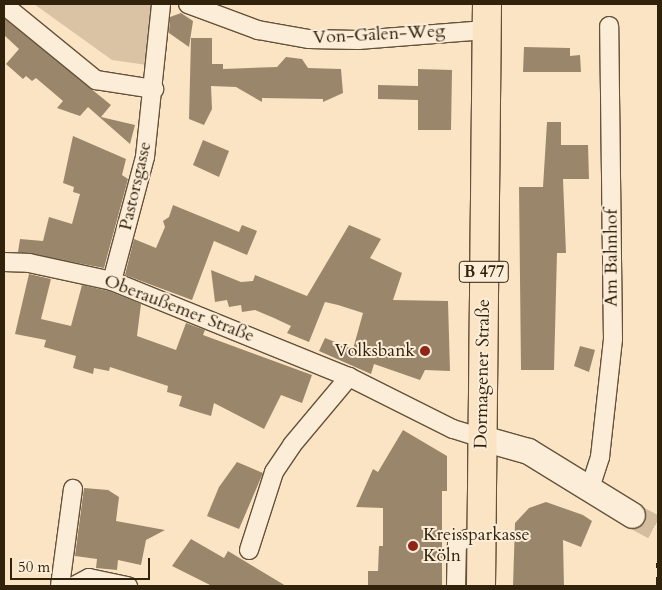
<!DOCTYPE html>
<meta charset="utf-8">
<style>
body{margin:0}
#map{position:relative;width:662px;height:590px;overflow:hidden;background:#fbe4c3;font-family:Cardo,serif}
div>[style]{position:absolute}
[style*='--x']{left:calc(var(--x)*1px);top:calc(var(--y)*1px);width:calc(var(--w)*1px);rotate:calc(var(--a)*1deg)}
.green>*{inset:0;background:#d9c3a4}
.building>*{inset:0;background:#9a876b}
.secondary-tunnel>*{height:25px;margin-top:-12.5px;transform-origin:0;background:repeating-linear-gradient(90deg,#d3bd9e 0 25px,transparent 0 37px)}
.roads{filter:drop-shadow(1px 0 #64523a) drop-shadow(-1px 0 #64523a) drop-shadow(0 1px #64523a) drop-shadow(0 -1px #64523a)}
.street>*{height:18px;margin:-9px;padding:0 9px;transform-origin:9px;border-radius:9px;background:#fcedd8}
.secondary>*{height:25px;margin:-12.5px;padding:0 12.5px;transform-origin:12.5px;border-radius:12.5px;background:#fcedd8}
.primary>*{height:28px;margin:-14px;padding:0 14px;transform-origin:14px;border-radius:14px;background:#fbe4c3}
.rail>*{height:4px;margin-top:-2px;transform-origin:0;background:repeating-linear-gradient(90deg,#31220c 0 9px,transparent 0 18px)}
.dots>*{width:14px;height:14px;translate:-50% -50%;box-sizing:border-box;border:2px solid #fcedd8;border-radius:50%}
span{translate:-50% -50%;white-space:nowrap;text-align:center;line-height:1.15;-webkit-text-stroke:4px #fcedd8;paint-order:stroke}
.shield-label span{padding:1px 4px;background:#fcedd8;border:1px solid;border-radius:4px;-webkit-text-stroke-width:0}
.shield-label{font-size:16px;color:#31220c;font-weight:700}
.street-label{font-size:18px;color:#31220c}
.poi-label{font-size:18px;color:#31220c}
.right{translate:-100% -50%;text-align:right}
.left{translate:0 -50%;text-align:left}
.frame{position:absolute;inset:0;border:5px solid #31220c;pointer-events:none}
.scale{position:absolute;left:10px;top:558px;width:140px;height:22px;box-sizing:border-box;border:2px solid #31220c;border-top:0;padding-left:6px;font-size:15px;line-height:18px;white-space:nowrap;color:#31220c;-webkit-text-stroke:4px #fcedd8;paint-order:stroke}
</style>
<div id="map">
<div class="green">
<div style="clip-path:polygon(34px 4px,155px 4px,147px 65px,112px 60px)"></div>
</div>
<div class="building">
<div style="clip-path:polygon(181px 13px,193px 21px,189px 47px,169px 33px,170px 17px)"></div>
<div style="clip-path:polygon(4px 18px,111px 105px,101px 117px,135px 125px,130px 144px,88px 107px,80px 116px,57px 108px,63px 101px,36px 78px,32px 81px,26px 76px,23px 79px,6px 64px,19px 49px,4px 35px)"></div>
<div style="clip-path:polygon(191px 38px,212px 38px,212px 64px,223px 64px,223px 69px,277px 67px,286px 57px,302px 59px,308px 68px,341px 69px,343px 93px,323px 102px,323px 99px,262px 98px,262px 102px,236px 87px,211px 86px,212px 109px,204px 125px,189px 119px)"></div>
<div style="clip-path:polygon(524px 47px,570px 48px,570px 56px,580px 55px,581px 72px,523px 72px)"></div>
<div style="clip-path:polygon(418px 69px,452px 70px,451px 130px,418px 130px,418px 100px,378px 99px,378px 85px,418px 86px)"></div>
<div style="clip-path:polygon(547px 122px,561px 122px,561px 145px,588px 145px,589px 179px,563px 179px,566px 253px,557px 253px,554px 370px,521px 370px,519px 187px,543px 187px)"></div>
<div style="clip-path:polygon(73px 136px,126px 159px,122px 175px,128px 179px,104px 268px,18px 252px,20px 239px,43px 241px,49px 217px,72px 224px,80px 194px,73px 192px,74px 187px,63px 183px)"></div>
<div style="clip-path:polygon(203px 140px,229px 151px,219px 177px,193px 165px)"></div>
<div style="clip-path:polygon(173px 205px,239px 232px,242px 225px,257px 231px,247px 255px,214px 241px,192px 300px,125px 275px,134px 239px,156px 248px,165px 227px,163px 221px,169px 217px)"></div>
<div style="clip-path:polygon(349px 225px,381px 239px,370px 258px,402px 273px,393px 300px,448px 301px,450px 371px,425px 370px,420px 380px,374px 364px,371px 374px,319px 351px,325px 338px,353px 349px,363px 313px,338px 305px,325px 302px,309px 342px,287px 333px,291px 326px,274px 318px,255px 310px,242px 312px,241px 305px,229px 307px,227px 300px,215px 302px,211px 270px,241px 282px,253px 281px,255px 275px,307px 296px)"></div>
<div style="clip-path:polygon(29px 274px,51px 279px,41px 319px,71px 326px,82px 285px,109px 291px,141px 304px,137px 336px,176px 350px,186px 323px,205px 330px,203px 335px,312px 375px,302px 403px,281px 395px,264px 429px,214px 403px,211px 416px,191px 410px,179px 406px,182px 396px,167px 392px,168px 386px,110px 367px,109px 371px,94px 368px,93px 374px,73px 368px,76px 356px,44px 347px,46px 340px,15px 334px)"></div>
<div style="clip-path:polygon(580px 346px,595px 350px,589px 372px,574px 366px)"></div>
<div style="clip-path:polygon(403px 430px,447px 456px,447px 491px,442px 491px,442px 586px,368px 586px,368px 571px,378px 571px,379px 546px,383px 546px,383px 508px,356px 507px,373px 469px,378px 472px)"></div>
<div style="clip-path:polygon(237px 462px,263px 473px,239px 529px,207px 516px,219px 487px)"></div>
<div style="clip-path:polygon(84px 488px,108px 490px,119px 497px,116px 521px,165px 530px,146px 540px,141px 565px,118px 560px,117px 570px,96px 568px,97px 559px,75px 556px)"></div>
<div style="clip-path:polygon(546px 502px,583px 515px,592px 521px,581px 547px,563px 540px,564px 586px,513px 586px,515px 523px,529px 508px)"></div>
<div style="clip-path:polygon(191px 539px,224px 558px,228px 551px,286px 586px,212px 586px,172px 566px)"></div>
</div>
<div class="secondary-tunnel">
<div style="--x:632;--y:515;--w:30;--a:28"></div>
</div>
<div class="roads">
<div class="street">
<div style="--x:188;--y:4;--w:75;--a:20.4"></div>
<div style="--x:258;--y:30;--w:52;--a:10"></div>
<div style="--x:309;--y:39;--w:49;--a:1.2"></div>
<div style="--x:358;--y:40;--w:128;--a:-4.5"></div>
<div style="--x:4;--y:5;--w:119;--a:39.2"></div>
<div style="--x:96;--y:80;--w:59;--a:8.8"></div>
<div style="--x:4;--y:262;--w:25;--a:2"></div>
<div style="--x:29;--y:263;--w:85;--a:12.2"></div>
<div style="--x:112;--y:281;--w:256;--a:22.1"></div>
<div style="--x:349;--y:377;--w:116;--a:26.6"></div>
<div style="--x:453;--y:429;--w:30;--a:17"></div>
<div style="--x:112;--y:281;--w:128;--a:-75.1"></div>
<div style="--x:145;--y:157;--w:154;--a:-84"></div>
<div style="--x:590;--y:488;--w:33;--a:-72"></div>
<div style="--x:600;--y:457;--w:119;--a:-83.7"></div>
<div style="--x:613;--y:339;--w:313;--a:-90.7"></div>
<div style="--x:249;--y:550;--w:82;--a:-72.2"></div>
<div style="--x:274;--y:472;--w:32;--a:-56"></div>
<div style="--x:292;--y:445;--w:89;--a:-50"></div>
<div style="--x:60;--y:586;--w:98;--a:-82.4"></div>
<div style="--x:74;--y:586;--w:17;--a:-28"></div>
<div style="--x:89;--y:578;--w:40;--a:12"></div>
<div style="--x:456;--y:586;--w:44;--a:-88.7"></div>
<div style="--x:457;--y:542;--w:24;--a:-17"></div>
</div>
<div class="secondary">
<div style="--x:482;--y:438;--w:48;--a:15.8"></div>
<div style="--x:528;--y:451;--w:122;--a:31.6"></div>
</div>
<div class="primary">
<div style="--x:481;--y:586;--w:582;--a:-89.41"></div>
</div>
</div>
<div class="rail">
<div style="--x:658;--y:586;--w:23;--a:-90"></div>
</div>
<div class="dots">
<div style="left:425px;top:351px;background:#8f2418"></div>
<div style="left:413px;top:546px;background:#8f2418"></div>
</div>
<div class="shield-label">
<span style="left:484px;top:272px">B 477</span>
</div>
<div class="street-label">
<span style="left:379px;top:35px;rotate:-3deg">Von-Galen-Weg</span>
<span style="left:136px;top:186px;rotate:-77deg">Pastorsgasse</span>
<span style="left:612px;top:258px;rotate:-90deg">Am Bahnhof</span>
<span style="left:179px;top:309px;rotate:21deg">Oberaußemer Straße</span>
<span style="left:483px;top:374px;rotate:-89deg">Dormagener Straße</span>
</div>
<div class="poi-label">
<span class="right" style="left:415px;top:351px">Volksbank</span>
<span class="left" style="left:423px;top:546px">Kreissparkasse<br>Köln</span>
</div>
<div class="frame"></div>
<div class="scale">50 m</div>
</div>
